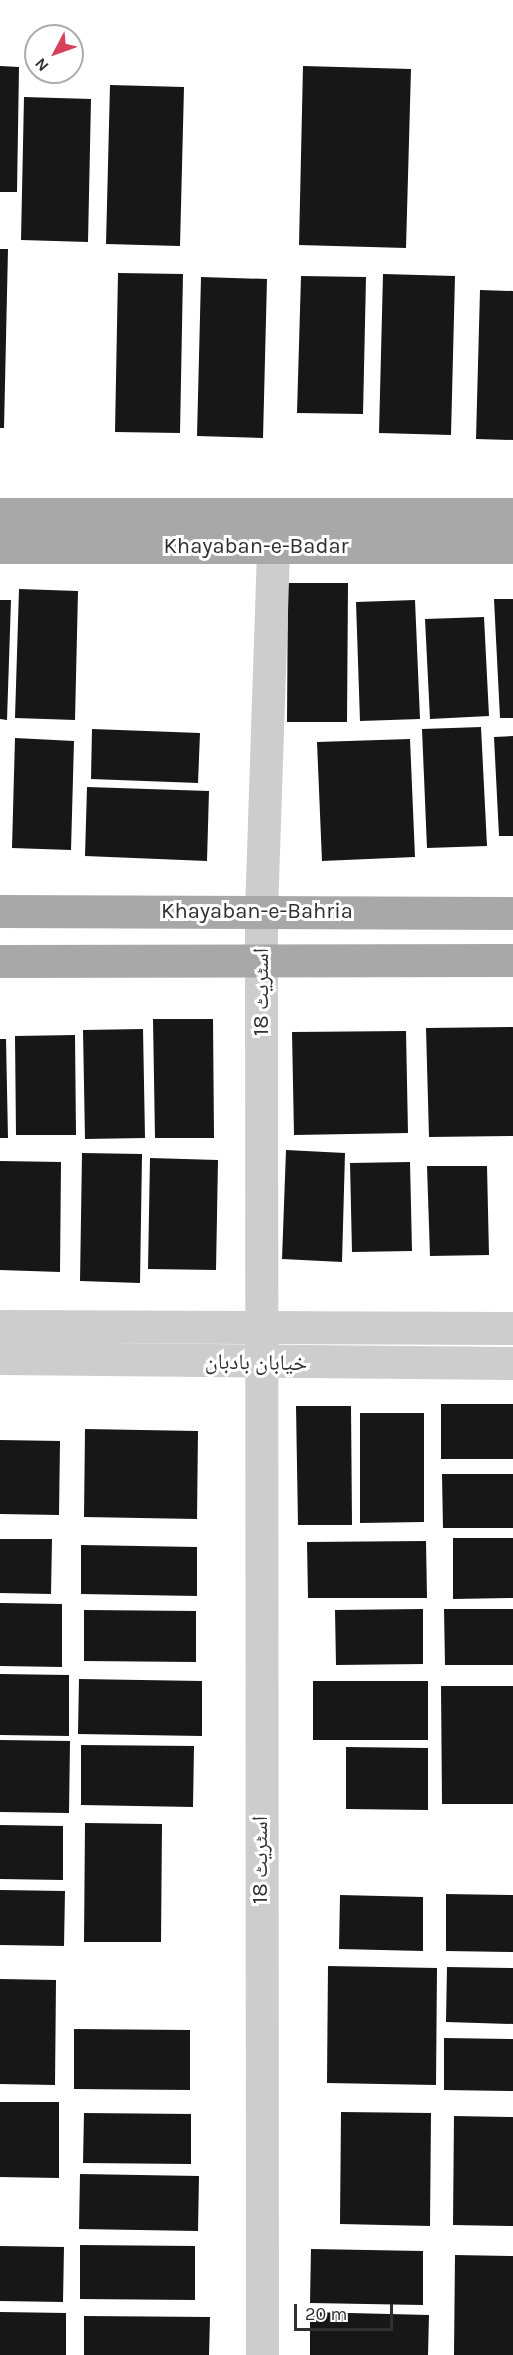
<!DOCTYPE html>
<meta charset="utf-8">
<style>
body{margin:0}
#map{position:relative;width:513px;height:2355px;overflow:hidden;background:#fff;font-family:Karla,"Noto Naskh Arabic",sans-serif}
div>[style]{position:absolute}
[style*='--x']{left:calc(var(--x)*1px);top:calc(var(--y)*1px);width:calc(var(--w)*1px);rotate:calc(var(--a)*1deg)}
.building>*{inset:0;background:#171717}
.minor>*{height:33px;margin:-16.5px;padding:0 16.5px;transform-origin:16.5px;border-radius:16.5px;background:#cdcdcd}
.major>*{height:33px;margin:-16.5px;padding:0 16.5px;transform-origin:16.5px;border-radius:16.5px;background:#a8a8a8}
span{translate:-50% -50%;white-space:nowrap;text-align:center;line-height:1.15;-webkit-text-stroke:6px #fff;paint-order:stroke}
.street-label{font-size:22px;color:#303030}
.north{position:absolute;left:24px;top:24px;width:60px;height:60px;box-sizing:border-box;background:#fff;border:2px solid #acacac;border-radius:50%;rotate:229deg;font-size:16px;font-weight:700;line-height:24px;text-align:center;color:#303030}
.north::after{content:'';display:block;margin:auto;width:21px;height:27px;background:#d7415c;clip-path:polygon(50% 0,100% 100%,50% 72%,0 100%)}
.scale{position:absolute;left:294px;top:2304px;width:99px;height:27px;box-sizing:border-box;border:3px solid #303030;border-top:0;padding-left:8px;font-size:18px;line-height:21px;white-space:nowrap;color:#303030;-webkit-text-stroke:4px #fff;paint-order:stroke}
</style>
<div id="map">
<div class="building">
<div style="clip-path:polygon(0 66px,19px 67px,17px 192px,0 192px)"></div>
<div style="clip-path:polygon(303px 66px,411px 69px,406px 248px,299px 245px)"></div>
<div style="clip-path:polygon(110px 85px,184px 87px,180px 246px,106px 244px)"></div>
<div style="clip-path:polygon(24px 97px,91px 99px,88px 242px,21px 240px)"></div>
<div style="clip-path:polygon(0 249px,8px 249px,4px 428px,0 428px)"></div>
<div style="clip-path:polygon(118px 273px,183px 274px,180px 433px,115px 432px)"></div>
<div style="clip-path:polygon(383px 274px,455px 276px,451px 435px,379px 433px)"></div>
<div style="clip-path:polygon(301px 276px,366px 277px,363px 414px,297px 413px)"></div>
<div style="clip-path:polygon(201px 277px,267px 279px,263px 438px,197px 436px)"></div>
<div style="clip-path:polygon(480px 290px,513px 291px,513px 440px,476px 439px)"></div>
<div style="clip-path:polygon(288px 583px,348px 583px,347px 722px,287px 722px)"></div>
<div style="clip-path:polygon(19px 589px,78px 591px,75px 720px,15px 718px)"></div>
<div style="clip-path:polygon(494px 599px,513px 599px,513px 718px,500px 718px)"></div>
<div style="clip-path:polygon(0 600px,11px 600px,7px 720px,0 719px)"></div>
<div style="clip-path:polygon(415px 600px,420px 719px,360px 721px,356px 602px)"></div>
<div style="clip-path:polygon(484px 617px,489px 716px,430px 719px,425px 619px)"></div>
<div style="clip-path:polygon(481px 727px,487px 846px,427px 848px,422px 729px)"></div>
<div style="clip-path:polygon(92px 729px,200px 733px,198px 783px,91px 779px)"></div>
<div style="clip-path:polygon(513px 736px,513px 836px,499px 836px,494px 737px)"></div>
<div style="clip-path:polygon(15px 738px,74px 741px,71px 850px,12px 848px)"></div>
<div style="clip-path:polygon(410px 739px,415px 857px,322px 861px,317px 742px)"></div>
<div style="clip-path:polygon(87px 787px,209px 791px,207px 861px,85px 856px)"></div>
<div style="clip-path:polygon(153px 1019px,213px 1019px,214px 1138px,155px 1138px)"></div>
<div style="clip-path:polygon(513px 1027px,513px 1136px,429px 1137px,426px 1028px)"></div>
<div style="clip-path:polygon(143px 1029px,145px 1138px,85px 1139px,83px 1030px)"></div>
<div style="clip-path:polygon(406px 1031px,408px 1133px,294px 1135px,292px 1032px)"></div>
<div style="clip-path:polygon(75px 1035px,76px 1135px,16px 1135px,15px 1036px)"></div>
<div style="clip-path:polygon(0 1039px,6px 1039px,8px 1138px,0 1138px)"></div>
<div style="clip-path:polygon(286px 1150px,345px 1153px,342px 1262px,282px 1259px)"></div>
<div style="clip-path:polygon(82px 1153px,142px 1154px,140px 1283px,80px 1281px)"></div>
<div style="clip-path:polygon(150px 1158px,218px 1160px,216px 1270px,148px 1269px)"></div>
<div style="clip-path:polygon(0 1161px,61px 1162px,60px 1272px,0 1270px)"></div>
<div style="clip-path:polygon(410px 1162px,412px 1251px,352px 1252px,350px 1163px)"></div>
<div style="clip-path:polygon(427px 1166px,487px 1166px,489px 1255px,430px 1256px)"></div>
<div style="clip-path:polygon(441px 1404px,513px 1404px,513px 1459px,441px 1459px)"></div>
<div style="clip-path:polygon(296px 1406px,351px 1406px,352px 1525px,298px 1525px)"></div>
<div style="clip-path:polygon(360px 1413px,424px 1413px,424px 1522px,360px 1523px)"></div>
<div style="clip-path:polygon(85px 1429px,198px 1431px,197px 1519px,84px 1517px)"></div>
<div style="clip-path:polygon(0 1440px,60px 1441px,59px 1515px,0 1514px)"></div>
<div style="clip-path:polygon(442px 1474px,513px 1474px,513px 1528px,443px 1528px)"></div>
<div style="clip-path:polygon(453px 1538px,513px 1538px,513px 1598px,453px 1599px)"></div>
<div style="clip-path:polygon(0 1539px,52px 1539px,51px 1594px,0 1593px)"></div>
<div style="clip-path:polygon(426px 1541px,427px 1598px,308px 1598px,307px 1542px)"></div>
<div style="clip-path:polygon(81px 1545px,197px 1547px,197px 1596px,81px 1594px)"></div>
<div style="clip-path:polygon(0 1603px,62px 1604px,62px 1667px,0 1666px)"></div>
<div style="clip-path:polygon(423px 1609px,423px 1664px,336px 1665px,335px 1610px)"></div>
<div style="clip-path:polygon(444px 1609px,513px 1609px,513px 1665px,445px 1665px)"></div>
<div style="clip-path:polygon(84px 1610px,196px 1611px,196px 1662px,84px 1661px)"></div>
<div style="clip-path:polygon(0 1674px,69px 1675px,69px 1736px,0 1735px)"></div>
<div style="clip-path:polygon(79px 1679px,202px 1681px,202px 1736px,78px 1734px)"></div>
<div style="clip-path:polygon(313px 1681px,428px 1681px,428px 1740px,313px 1740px)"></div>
<div style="clip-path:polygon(441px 1686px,513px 1686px,513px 1804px,442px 1804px)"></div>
<div style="clip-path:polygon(0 1740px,70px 1741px,69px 1813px,0 1812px)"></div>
<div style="clip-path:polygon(81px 1745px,194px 1746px,193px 1807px,81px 1805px)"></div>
<div style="clip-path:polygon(346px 1747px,428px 1748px,428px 1810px,346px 1809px)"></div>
<div style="clip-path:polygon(85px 1823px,162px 1824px,161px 1942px,84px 1942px)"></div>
<div style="clip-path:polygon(0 1825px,63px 1826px,63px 1880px,0 1879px)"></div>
<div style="clip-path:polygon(0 1890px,65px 1891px,64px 1946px,0 1945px)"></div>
<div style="clip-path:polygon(446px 1894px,513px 1895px,513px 1952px,446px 1951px)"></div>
<div style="clip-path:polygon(340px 1895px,423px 1897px,423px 1951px,339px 1949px)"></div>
<div style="clip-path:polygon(328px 1966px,437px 1968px,436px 2085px,327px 2083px)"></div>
<div style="clip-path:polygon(447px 1967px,513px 1968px,513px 2024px,446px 2022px)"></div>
<div style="clip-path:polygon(0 1979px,56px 1980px,55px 2085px,0 2084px)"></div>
<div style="clip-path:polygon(74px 2029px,190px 2030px,190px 2090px,74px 2089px)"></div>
<div style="clip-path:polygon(444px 2038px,513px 2039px,513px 2091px,444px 2090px)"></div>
<div style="clip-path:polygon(0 2102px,59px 2102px,59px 2178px,0 2177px)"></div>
<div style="clip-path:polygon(341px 2112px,431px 2113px,430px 2226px,340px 2224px)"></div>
<div style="clip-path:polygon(84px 2113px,191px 2114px,191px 2164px,83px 2163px)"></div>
<div style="clip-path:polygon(454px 2116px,513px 2117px,513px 2226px,453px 2225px)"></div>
<div style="clip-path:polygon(80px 2174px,199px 2176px,198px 2231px,79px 2229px)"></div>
<div style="clip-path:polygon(80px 2245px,195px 2246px,195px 2300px,80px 2299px)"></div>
<div style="clip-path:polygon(0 2246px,64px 2247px,63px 2302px,0 2301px)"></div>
<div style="clip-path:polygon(311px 2249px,423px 2251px,423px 2305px,310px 2303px)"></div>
<div style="clip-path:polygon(455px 2255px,513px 2256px,513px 2355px,454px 2355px)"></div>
<div style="clip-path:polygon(0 2312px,66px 2313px,66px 2355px,0 2355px)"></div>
<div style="clip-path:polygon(310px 2312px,429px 2315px,428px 2355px,310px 2355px)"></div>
<div style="clip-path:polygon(84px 2316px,210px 2317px,209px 2355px,84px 2355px)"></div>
</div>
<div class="minor">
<div style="--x:0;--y:1326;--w:513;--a:0.22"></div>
<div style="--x:0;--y:1358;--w:513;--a:0.56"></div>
<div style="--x:262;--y:2355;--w:1443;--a:-90.04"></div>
<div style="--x:261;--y:912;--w:393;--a:-88.1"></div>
</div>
<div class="major">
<div style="--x:0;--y:514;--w:513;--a:0"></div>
<div style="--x:0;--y:547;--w:513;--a:0"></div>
<div style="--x:0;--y:911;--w:513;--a:0.22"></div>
<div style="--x:0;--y:961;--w:513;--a:-0.11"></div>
</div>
<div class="street-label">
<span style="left:256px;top:547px">Khayaban-e-Badar</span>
<span style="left:257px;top:912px">Khayaban-e-Bahria</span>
<span style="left:262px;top:992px;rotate:-90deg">اسٹریٹ 18</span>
<span style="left:256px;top:1363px;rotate:1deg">خیابان بادبان</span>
<span style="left:261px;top:1860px;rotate:-90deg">اسٹریٹ 18</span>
</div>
<div class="north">N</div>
<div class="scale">20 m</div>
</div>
